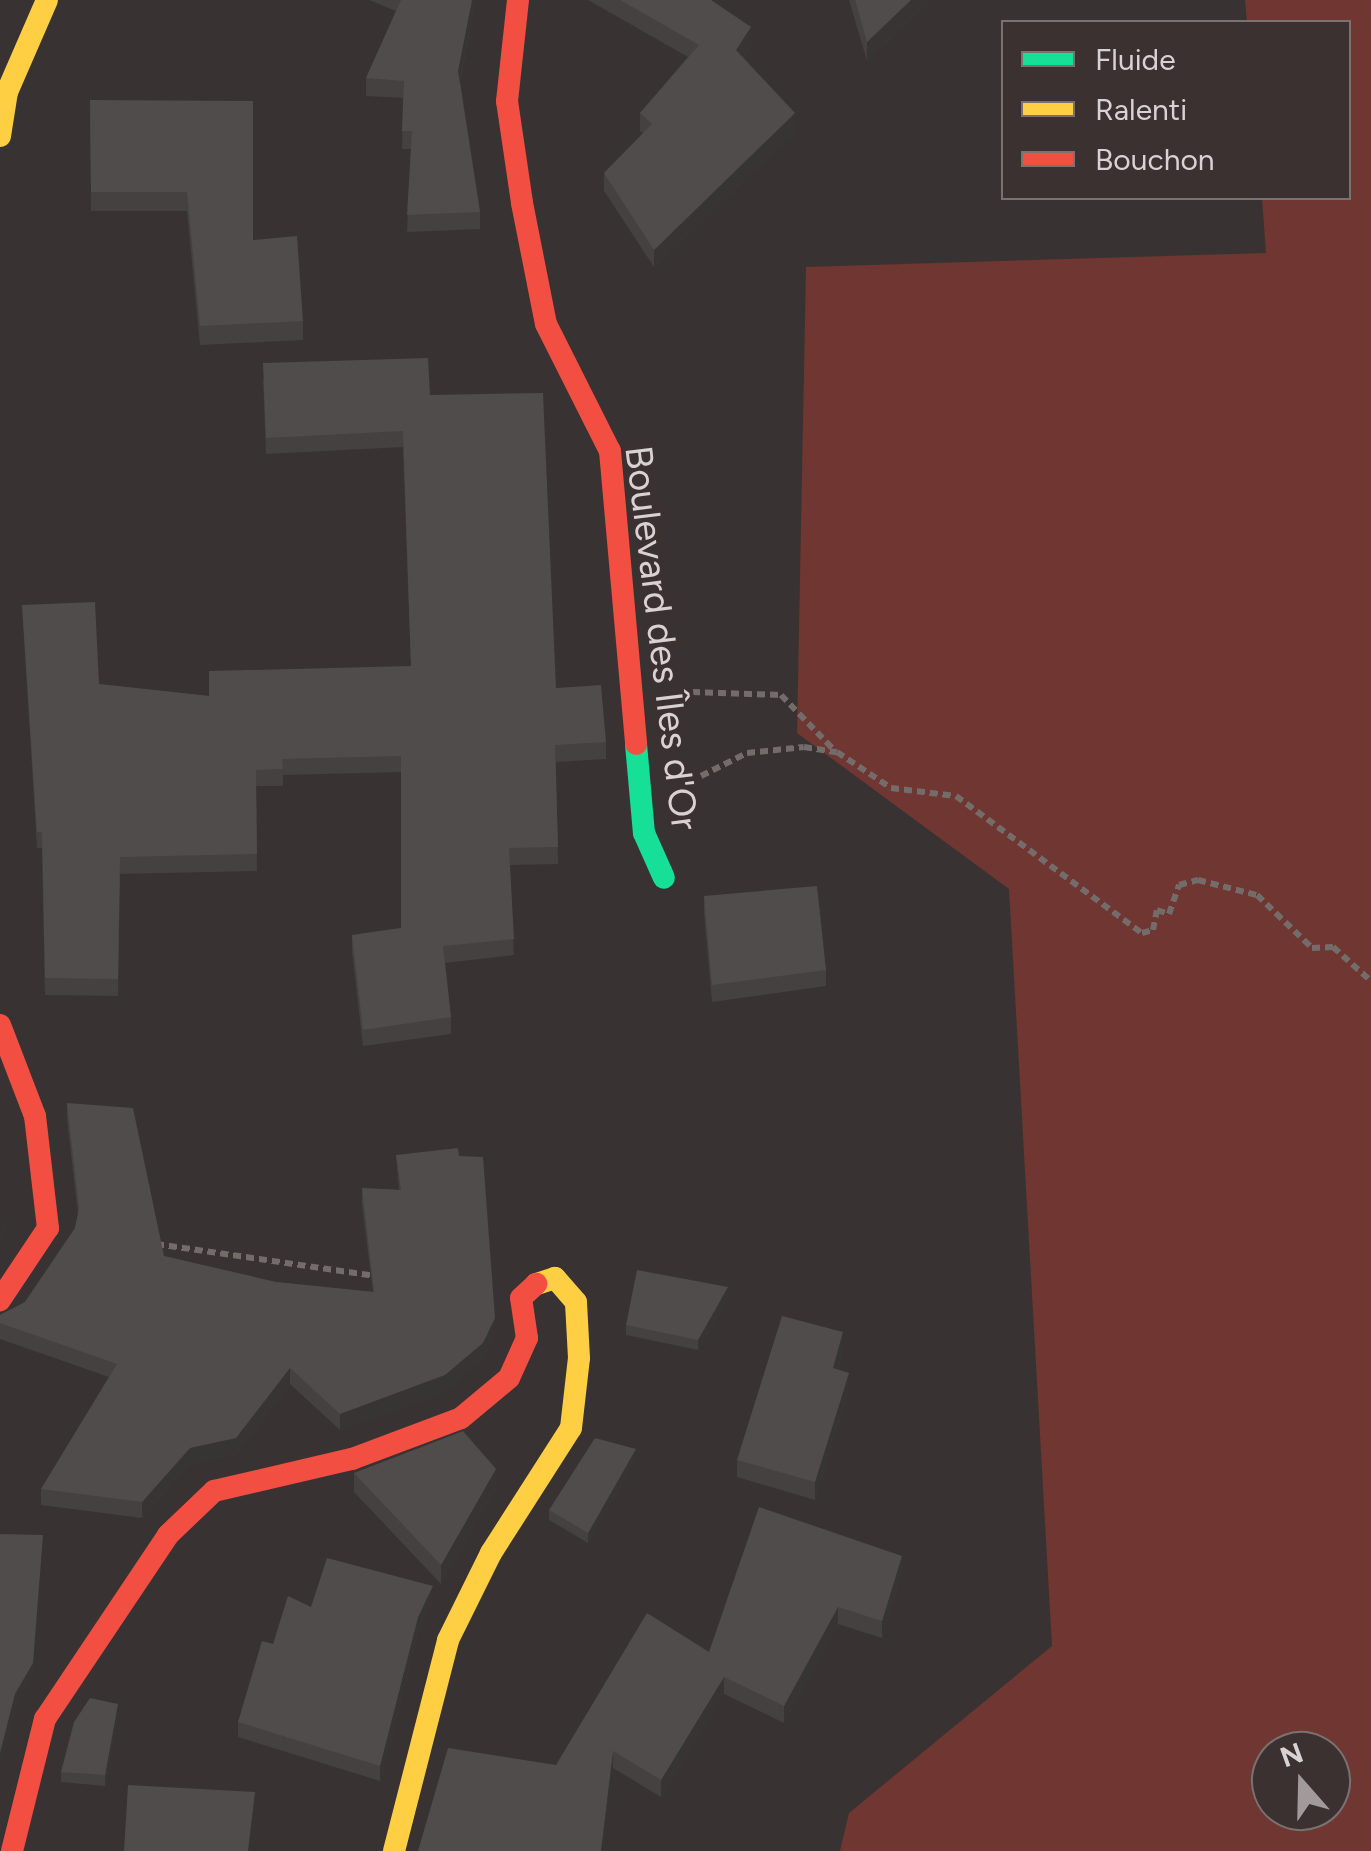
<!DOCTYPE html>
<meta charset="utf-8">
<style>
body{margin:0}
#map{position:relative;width:1371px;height:1851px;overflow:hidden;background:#383332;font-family:Figtree,sans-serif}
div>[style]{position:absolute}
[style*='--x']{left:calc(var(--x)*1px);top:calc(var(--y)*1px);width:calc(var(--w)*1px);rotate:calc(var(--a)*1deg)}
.green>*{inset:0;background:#703631}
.path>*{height:6px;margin-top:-3px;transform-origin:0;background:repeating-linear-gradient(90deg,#746c6a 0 8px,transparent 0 13px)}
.fast>*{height:22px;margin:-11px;padding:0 11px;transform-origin:11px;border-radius:11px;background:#16e098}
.slow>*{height:22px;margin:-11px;padding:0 11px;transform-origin:11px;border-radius:11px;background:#ffcf43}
.jam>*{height:22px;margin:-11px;padding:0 11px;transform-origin:11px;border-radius:11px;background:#f24e42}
.wall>*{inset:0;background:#444140}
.shaded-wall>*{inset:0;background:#373534}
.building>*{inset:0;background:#4f4c4b}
span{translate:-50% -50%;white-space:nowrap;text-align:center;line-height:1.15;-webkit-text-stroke:8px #3a3130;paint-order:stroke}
.street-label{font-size:38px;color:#d8d3d2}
.legend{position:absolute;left:1001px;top:20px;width:350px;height:180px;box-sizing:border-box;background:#3a3130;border:2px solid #797271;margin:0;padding:12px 18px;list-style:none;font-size:30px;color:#d8d3d2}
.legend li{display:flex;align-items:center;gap:20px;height:50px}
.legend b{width:50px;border:2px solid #797271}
.north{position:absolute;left:1251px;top:1731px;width:100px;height:100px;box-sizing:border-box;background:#3a3130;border:2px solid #797271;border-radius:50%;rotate:340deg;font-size:28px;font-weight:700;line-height:40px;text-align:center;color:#d8d3d2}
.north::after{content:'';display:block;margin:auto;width:35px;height:45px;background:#a09b9a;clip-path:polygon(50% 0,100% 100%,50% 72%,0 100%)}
</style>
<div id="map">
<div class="green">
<div style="clip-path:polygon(evenodd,1245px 0,1371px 0,1371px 1851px,840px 1851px,849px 1813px,1052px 1646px,1009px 889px,797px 733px,806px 267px,1266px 253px,1262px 198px,1348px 198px,1348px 22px,1247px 22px,1245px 0,1271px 1751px,1331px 1751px,1331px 1811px,1271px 1811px,1271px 1751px)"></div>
</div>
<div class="path">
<div style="--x:692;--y:692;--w:89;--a:1.9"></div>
<div style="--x:781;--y:695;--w:79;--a:46"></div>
<div style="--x:701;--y:776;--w:51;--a:-26.6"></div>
<div style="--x:747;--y:753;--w:57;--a:-6"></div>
<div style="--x:804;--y:747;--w:33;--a:9"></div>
<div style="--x:837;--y:752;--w:65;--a:33.7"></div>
<div style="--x:891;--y:788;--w:65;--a:7"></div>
<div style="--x:956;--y:796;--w:231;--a:36.4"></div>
<div style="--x:1142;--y:933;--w:11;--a:-15"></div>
<div style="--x:1153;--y:930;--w:20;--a:-79"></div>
<div style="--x:1157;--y:910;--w:13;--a:18"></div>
<div style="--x:1169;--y:914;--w:31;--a:-71"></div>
<div style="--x:1179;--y:885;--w:20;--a:-15"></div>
<div style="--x:1198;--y:880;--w:61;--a:14.3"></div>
<div style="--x:1257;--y:895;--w:76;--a:43.9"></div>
<div style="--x:1312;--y:948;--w:21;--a:-3"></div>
<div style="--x:1333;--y:947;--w:51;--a:41.8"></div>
<div style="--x:156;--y:1244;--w:222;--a:8.3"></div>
</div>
<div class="fast">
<div style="--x:636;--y:744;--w:89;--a:84.9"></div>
<div style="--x:644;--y:833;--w:49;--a:66"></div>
</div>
<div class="slow">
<div style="--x:0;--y:136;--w:45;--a:-81"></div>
<div style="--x:7;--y:92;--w:100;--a:-66.5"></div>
<div style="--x:394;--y:1851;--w:218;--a:-75.6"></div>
<div style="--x:448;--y:1640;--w:97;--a:-63.7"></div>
<div style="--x:491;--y:1553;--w:148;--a:-57.4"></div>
<div style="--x:571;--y:1428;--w:70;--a:-83.5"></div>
<div style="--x:579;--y:1358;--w:56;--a:-93.1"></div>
<div style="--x:576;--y:1302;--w:32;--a:-131"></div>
<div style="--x:555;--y:1278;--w:20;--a:162"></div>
</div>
<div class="jam">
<div style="--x:518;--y:0;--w:102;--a:96.2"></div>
<div style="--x:507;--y:101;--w:103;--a:81.6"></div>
<div style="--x:522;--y:203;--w:123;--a:78.8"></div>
<div style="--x:546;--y:324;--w:142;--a:63.3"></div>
<div style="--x:610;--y:451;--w:294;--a:84.9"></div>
<div style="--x:0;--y:1025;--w:97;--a:69"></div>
<div style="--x:35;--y:1116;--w:113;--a:83.4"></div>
<div style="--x:48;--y:1228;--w:87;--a:123.7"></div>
<div style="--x:12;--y:1851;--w:136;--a:-76"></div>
<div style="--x:45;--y:1719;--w:221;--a:-56.2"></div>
<div style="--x:168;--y:1535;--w:64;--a:-43.7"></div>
<div style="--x:214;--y:1491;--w:142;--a:-13.1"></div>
<div style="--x:352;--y:1459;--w:116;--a:-20.6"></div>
<div style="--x:461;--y:1418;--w:62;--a:-39.8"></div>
<div style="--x:509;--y:1378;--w:44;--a:-65.8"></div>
<div style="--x:527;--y:1338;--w:40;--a:-98.5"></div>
<div style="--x:521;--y:1298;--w:21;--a:-43"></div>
</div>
<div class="wall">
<div style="clip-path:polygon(369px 0,476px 0,460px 81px,480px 212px,480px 229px,407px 232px,411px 149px,402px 149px,403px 98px,366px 96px,366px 78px,396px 11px)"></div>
<div style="clip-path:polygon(588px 0,711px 0,751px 45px,743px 58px,795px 131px,654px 267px,604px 191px,604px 173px,643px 133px,640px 131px,640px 113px,688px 57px)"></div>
<div style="clip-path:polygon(849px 0,931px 0,867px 61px)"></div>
<div style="clip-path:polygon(90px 100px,253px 240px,303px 321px,303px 340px,200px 345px,187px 211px,91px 211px)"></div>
<div style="clip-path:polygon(263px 380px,430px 395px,556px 688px,606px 742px,606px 759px,556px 762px,558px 864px,510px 865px,514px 955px,445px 963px,451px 1017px,451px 1034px,363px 1046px,352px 951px,352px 935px,401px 928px,401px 772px,283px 775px,283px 786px,256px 786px,257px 871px,120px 874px,118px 996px,45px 995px,42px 848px,37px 848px,22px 605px,99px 684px,209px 696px,411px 666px,403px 447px,266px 454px)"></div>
<div style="clip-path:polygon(704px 896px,826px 970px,826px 986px,712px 1002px,704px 913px)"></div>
<div style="clip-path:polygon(67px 1103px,164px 1256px,276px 1282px,373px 1292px,362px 1204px,362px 1188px,399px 1190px,396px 1155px,495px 1334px,483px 1359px,445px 1391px,340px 1430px,290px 1384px,236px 1454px,190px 1463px,142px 1518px,41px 1505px,41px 1489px,109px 1377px,0 1339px,0 1315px,25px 1302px,75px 1228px,78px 1214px,67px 1119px)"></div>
<div style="clip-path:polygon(728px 1297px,698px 1350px,626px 1335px,626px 1325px)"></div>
<div style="clip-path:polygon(843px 1350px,838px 1369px,849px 1391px,815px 1500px,737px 1477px,737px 1460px)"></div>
<div style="clip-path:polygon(636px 1459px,588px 1543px,549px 1520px,549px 1510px)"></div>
<div style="clip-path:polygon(354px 1473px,496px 1488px,441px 1584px,354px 1492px)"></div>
<div style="clip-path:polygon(902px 1573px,882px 1638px,838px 1624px,784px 1723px,724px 1694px,661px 1797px,613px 1768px,556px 1765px,709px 1652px)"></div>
<div style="clip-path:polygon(433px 1601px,418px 1632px,380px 1781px,238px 1737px,238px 1722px,273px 1644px,311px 1607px)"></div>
<div style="clip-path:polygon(118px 1714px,105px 1786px,61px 1782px,61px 1772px)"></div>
</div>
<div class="shaded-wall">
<div style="clip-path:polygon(472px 0,476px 0,458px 89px,458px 71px)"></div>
<div style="clip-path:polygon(911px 0,931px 0,867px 61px,867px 42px)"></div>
<div style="clip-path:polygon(751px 27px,751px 45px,736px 68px,736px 50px)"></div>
<div style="clip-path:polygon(795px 113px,795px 131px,654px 267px,654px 250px)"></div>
<div style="clip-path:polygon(5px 1220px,5px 1236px,0 1245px,0 1229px)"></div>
<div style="clip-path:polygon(728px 1287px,728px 1297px,698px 1350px,698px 1340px)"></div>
<div style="clip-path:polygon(495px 1318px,495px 1334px,483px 1359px,445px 1391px,340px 1430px,340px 1414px)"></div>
<div style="clip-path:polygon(843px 1332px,843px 1350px,833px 1386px,833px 1368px)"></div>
<div style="clip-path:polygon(290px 1368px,290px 1384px,236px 1454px,190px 1463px,142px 1518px,142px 1502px,190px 1448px)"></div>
<div style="clip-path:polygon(849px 1373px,849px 1391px,815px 1500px,815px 1482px)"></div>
<div style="clip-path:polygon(636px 1449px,636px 1459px,588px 1543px,588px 1533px)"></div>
<div style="clip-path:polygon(496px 1469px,496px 1488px,441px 1584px,441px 1565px)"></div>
<div style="clip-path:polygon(43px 1535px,33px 1680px,15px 1711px,0 1770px,0 1753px,15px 1694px)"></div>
<div style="clip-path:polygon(902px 1556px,902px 1573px,882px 1638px,882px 1621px)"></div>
<div style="clip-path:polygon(433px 1586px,433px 1601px,418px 1632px,380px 1781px,380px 1766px,418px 1617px)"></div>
<div style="clip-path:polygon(838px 1607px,838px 1624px,784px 1723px,784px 1706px)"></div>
<div style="clip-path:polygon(724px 1677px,724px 1694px,661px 1797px,661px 1780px)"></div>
<div style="clip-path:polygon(118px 1704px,118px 1714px,105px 1786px,105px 1775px)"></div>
<div style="clip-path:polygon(613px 1751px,613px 1768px,603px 1851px,601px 1851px)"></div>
<div style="clip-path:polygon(255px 1792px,250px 1851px,248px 1851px)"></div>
</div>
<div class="building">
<div style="clip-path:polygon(401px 0,472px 0,458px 71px,480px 212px,407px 215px,412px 131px,402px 131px,404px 81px,366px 78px)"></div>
<div style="clip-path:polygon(620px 0,711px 0,751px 27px,736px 50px,795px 113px,654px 250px,604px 173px,652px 124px,640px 113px,699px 45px)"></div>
<div style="clip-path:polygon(855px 0,911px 0,867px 42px)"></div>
<div style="clip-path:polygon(90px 100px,253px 101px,253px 240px,297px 236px,303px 321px,200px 326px,187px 192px,91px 192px)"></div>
<div style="clip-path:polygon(428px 358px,430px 395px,543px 393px,556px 688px,601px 685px,606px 742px,555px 745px,558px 847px,509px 848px,514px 939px,443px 946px,451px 1017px,363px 1030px,352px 935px,401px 928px,401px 756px,282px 759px,283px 769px,256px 770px,257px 854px,120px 857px,118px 979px,45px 978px,42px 832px,37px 832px,22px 605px,95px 602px,99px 684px,209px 696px,209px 671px,411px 666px,403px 431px,266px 438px,263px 363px)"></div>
<div style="clip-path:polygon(817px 886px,826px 970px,712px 985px,704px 896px)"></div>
<div style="clip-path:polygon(67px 1103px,133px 1108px,164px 1256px,276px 1282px,374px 1292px,362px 1188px,401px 1190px,396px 1155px,458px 1148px,459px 1156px,483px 1157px,495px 1318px,483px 1343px,445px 1375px,340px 1414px,290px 1368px,236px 1438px,190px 1448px,142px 1502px,41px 1489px,117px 1364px,0 1323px,0 1315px,25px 1302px,75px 1228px,79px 1208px)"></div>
<div style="clip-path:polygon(637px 1270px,728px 1287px,698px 1340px,626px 1325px)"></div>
<div style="clip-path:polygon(782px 1316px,843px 1332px,833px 1368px,849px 1373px,815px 1482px,737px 1460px)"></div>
<div style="clip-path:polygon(463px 1431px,496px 1469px,441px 1565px,354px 1473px)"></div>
<div style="clip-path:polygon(595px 1438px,636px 1449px,588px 1533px,549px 1510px)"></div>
<div style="clip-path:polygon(759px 1507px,902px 1556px,882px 1621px,838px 1607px,784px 1706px,724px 1677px,661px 1780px,613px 1751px,601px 1851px,418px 1851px,448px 1748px,556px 1765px,647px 1613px,709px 1652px)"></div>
<div style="clip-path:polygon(0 1534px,43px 1535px,33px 1663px,15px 1694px,0 1753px)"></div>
<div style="clip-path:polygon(327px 1558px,433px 1586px,418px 1617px,380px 1766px,238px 1722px,262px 1641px,273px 1644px,288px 1596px,311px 1607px)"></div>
<div style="clip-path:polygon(90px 1698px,118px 1704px,105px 1775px,61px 1772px,74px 1722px)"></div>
<div style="clip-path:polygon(128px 1785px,255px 1792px,248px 1851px,124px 1851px)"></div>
</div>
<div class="street-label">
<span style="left:661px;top:638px;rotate:83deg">Boulevard des Îles d'Or</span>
</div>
<ul class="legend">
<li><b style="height:12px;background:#16e098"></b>Fluide</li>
<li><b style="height:12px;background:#ffcf43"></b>Ralenti</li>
<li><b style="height:12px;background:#f24e42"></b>Bouchon</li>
</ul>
<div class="north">N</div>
</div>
